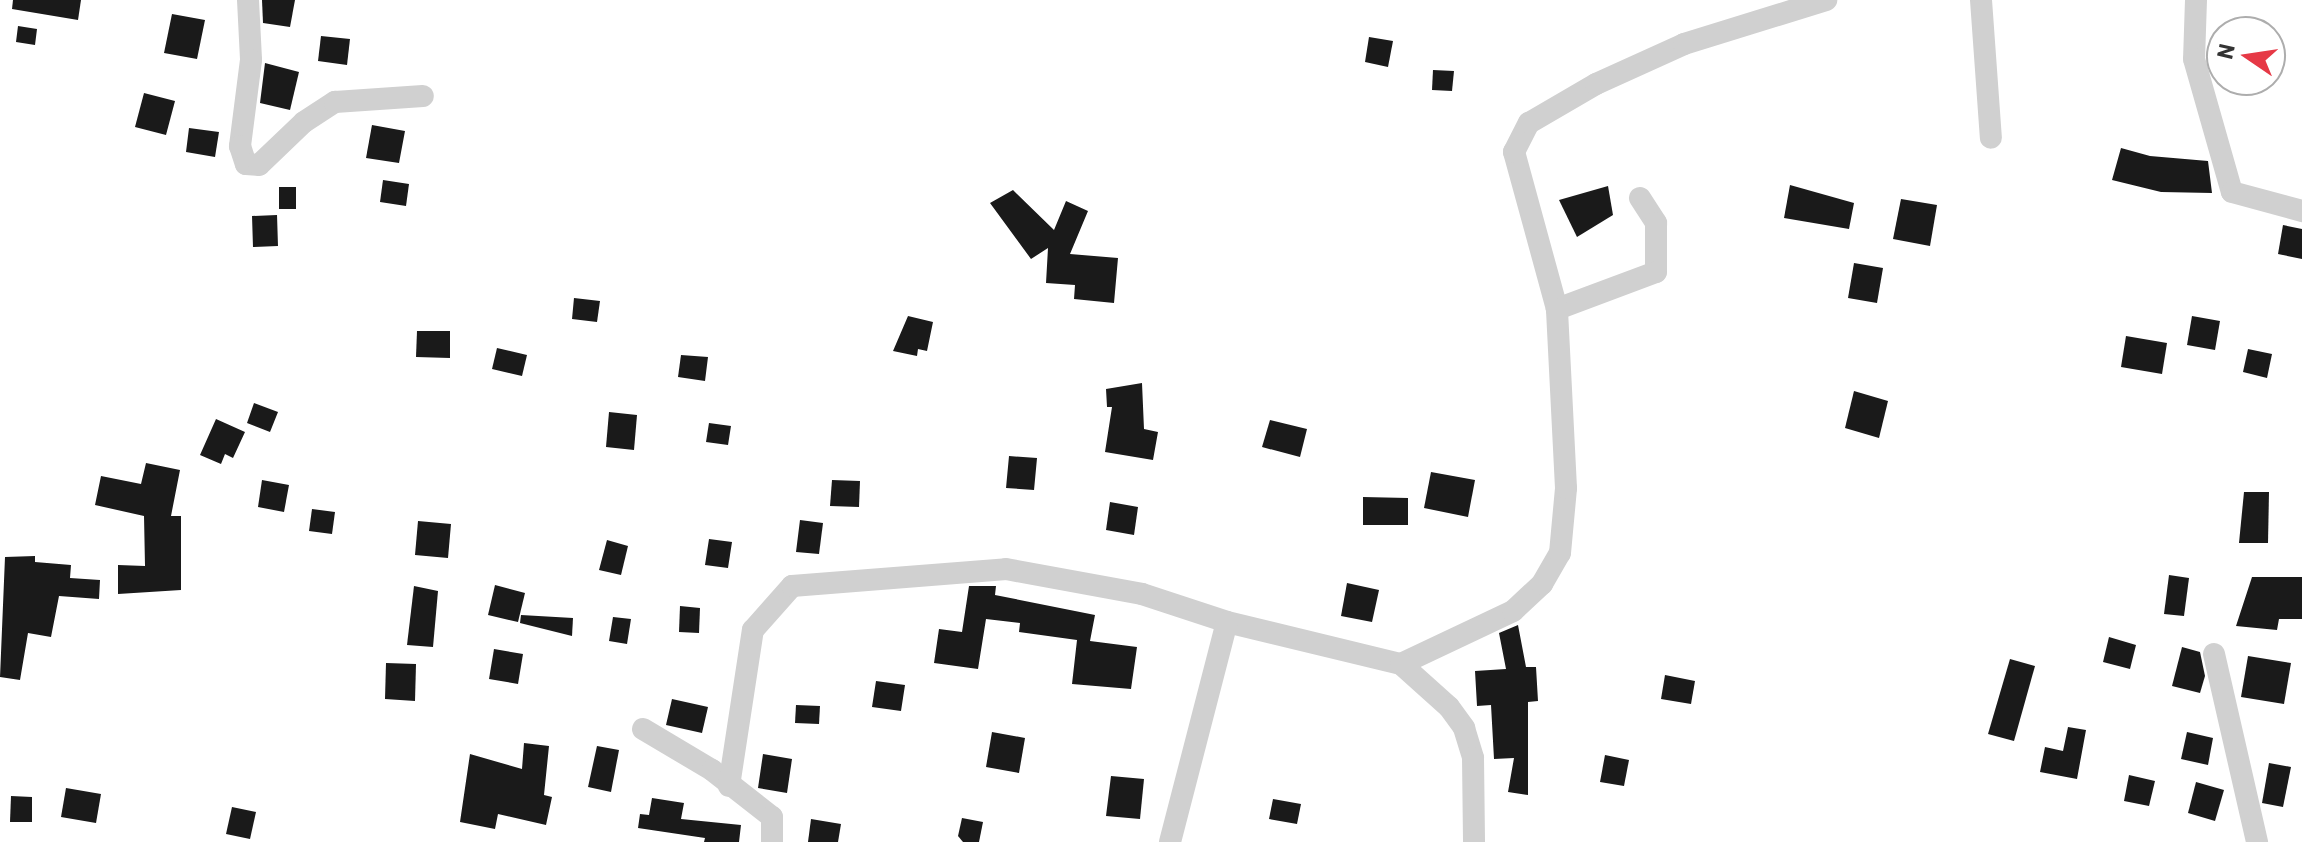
<!DOCTYPE html>
<style>
body{margin:0}
#map{position:relative;width:2302px;height:842px;overflow:hidden;background:#fff;font-family:Barlow,sans-serif}
div>[style]{position:absolute}
[style*='--x']{left:calc(var(--x)*1px);top:calc(var(--y)*1px);width:calc(var(--w)*1px);rotate:calc(var(--a)*1deg)}
.building>*{inset:0;background:#1a1a1a}
.minor>*{height:22px;margin:-11px;padding:0 11px;transform-origin:11px;border-radius:11px;background:#d0d0d0}
span{translate:-50% -50%;white-space:nowrap;text-align:center;line-height:1.15;-webkit-text-stroke:8px #fff;paint-order:stroke}
.north{position:absolute;left:2206px;top:16px;width:80px;height:80px;box-sizing:border-box;background:#fff;border:2px solid #adadad;border-radius:50%;rotate:283deg;font-size:22px;font-weight:700;line-height:32px;text-align:center;color:#333}
.north::after{content:'';display:block;margin:auto;width:28px;height:36px;background:#e63946;clip-path:polygon(50% 0,100% 100%,50% 72%,0 100%)}
</style>
<div id="map">
<div class="building">
<div style="clip-path:polygon(13px 0,81px 0,78px 20px,12px 9px)"></div>
<div style="clip-path:polygon(262px 0,295px 0,290px 27px,263px 23px)"></div>
<div style="clip-path:polygon(172px 14px,205px 20px,197px 59px,164px 53px)"></div>
<div style="clip-path:polygon(18px 26px,37px 29px,35px 45px,16px 42px)"></div>
<div style="clip-path:polygon(321px 36px,350px 39px,347px 65px,318px 61px)"></div>
<div style="clip-path:polygon(1369px 37px,1393px 41px,1388px 67px,1365px 62px)"></div>
<div style="clip-path:polygon(265px 63px,299px 72px,290px 110px,260px 103px)"></div>
<div style="clip-path:polygon(1433px 70px,1454px 71px,1452px 91px,1432px 90px)"></div>
<div style="clip-path:polygon(144px 93px,175px 101px,166px 135px,135px 127px)"></div>
<div style="clip-path:polygon(372px 125px,405px 131px,399px 163px,366px 158px)"></div>
<div style="clip-path:polygon(189px 128px,219px 132px,215px 157px,186px 152px)"></div>
<div style="clip-path:polygon(2121px 148px,2150px 156px,2208px 161px,2212px 193px,2161px 192px,2112px 180px)"></div>
<div style="clip-path:polygon(383px 180px,409px 184px,406px 206px,380px 202px)"></div>
<div style="clip-path:polygon(1790px 185px,1854px 203px,1849px 229px,1784px 218px)"></div>
<div style="clip-path:polygon(1608px 186px,1613px 215px,1577px 237px,1559px 200px)"></div>
<div style="clip-path:polygon(279px 187px,296px 187px,296px 209px,279px 209px)"></div>
<div style="clip-path:polygon(1013px 190px,1054px 230px,1066px 201px,1088px 211px,1070px 254px,1118px 258px,1114px 303px,1074px 299px,1075px 285px,1046px 283px,1048px 248px,1031px 259px,990px 203px)"></div>
<div style="clip-path:polygon(1901px 199px,1937px 205px,1930px 246px,1893px 239px)"></div>
<div style="clip-path:polygon(277px 215px,278px 246px,253px 247px,252px 216px)"></div>
<div style="clip-path:polygon(2283px 225px,2302px 229px,2302px 259px,2278px 254px)"></div>
<div style="clip-path:polygon(1854px 263px,1883px 268px,1877px 303px,1848px 298px)"></div>
<div style="clip-path:polygon(574px 298px,600px 301px,597px 322px,572px 319px)"></div>
<div style="clip-path:polygon(908px 316px,933px 322px,927px 351px,918px 349px,917px 356px,893px 351px)"></div>
<div style="clip-path:polygon(2192px 316px,2220px 321px,2215px 350px,2187px 345px)"></div>
<div style="clip-path:polygon(417px 331px,450px 331px,450px 358px,416px 357px)"></div>
<div style="clip-path:polygon(2126px 336px,2167px 343px,2162px 374px,2121px 367px)"></div>
<div style="clip-path:polygon(497px 348px,527px 355px,522px 376px,492px 369px)"></div>
<div style="clip-path:polygon(2248px 349px,2272px 354px,2267px 378px,2243px 372px)"></div>
<div style="clip-path:polygon(681px 355px,708px 357px,705px 381px,678px 377px)"></div>
<div style="clip-path:polygon(1142px 383px,1144px 429px,1158px 432px,1153px 460px,1105px 452px,1112px 407px,1107px 407px,1106px 389px)"></div>
<div style="clip-path:polygon(1854px 391px,1888px 401px,1879px 438px,1845px 428px)"></div>
<div style="clip-path:polygon(254px 403px,278px 412px,270px 432px,247px 423px)"></div>
<div style="clip-path:polygon(609px 412px,637px 415px,634px 450px,606px 447px)"></div>
<div style="clip-path:polygon(216px 419px,245px 432px,233px 458px,225px 454px,221px 464px,200px 455px)"></div>
<div style="clip-path:polygon(1270px 420px,1307px 429px,1300px 457px,1262px 447px)"></div>
<div style="clip-path:polygon(709px 423px,731px 426px,728px 445px,706px 442px)"></div>
<div style="clip-path:polygon(1009px 456px,1037px 458px,1034px 490px,1006px 488px)"></div>
<div style="clip-path:polygon(146px 463px,180px 470px,171px 516px,181px 516px,181px 590px,118px 594px,118px 565px,145px 566px,144px 516px,95px 505px,101px 476px,141px 484px)"></div>
<div style="clip-path:polygon(1431px 472px,1475px 480px,1468px 517px,1424px 508px)"></div>
<div style="clip-path:polygon(262px 480px,289px 485px,284px 512px,258px 507px)"></div>
<div style="clip-path:polygon(832px 480px,860px 481px,859px 507px,830px 506px)"></div>
<div style="clip-path:polygon(2244px 492px,2269px 492px,2268px 543px,2239px 543px)"></div>
<div style="clip-path:polygon(1363px 497px,1408px 498px,1408px 525px,1363px 525px)"></div>
<div style="clip-path:polygon(1110px 502px,1138px 507px,1134px 535px,1106px 530px)"></div>
<div style="clip-path:polygon(312px 509px,335px 512px,332px 534px,309px 531px)"></div>
<div style="clip-path:polygon(800px 520px,823px 523px,819px 554px,796px 552px)"></div>
<div style="clip-path:polygon(418px 521px,451px 524px,448px 558px,415px 555px)"></div>
<div style="clip-path:polygon(709px 539px,732px 542px,728px 568px,705px 565px)"></div>
<div style="clip-path:polygon(607px 540px,628px 546px,621px 575px,599px 570px)"></div>
<div style="clip-path:polygon(35px 556px,35px 562px,71px 565px,70px 578px,100px 580px,99px 599px,59px 596px,51px 637px,28px 633px,20px 680px,0 677px,5px 557px)"></div>
<div style="clip-path:polygon(2169px 575px,2189px 578px,2184px 616px,2164px 614px)"></div>
<div style="clip-path:polygon(2252px 577px,2302px 577px,2302px 619px,2279px 619px,2277px 630px,2236px 626px)"></div>
<div style="clip-path:polygon(1347px 583px,1379px 590px,1372px 622px,1341px 616px)"></div>
<div style="clip-path:polygon(495px 585px,525px 593px,518px 622px,488px 615px)"></div>
<div style="clip-path:polygon(414px 586px,438px 591px,433px 647px,407px 645px)"></div>
<div style="clip-path:polygon(969px 586px,996px 586px,995px 595px,1095px 615px,1090px 641px,1137px 647px,1131px 689px,1072px 684px,1077px 640px,1019px 632px,1020px 623px,986px 619px,978px 669px,934px 663px,939px 629px,962px 632px)"></div>
<div style="clip-path:polygon(680px 606px,700px 608px,699px 633px,679px 632px)"></div>
<div style="clip-path:polygon(521px 615px,573px 618px,572px 636px,520px 623px)"></div>
<div style="clip-path:polygon(613px 617px,631px 619px,627px 644px,609px 641px)"></div>
<div style="clip-path:polygon(1518px 625px,1526px 667px,1536px 667px,1538px 701px,1528px 702px,1528px 795px,1508px 792px,1514px 758px,1494px 759px,1491px 705px,1477px 706px,1475px 671px,1506px 669px,1499px 633px)"></div>
<div style="clip-path:polygon(2109px 637px,2136px 645px,2130px 669px,2103px 662px)"></div>
<div style="clip-path:polygon(2182px 647px,2200px 652px,2205px 676px,2200px 693px,2172px 686px)"></div>
<div style="clip-path:polygon(494px 649px,523px 654px,518px 684px,489px 679px)"></div>
<div style="clip-path:polygon(2248px 656px,2291px 663px,2284px 704px,2241px 697px)"></div>
<div style="clip-path:polygon(2010px 659px,2035px 666px,2014px 741px,1988px 734px)"></div>
<div style="clip-path:polygon(386px 663px,416px 664px,415px 701px,385px 699px)"></div>
<div style="clip-path:polygon(1665px 675px,1695px 681px,1691px 704px,1661px 699px)"></div>
<div style="clip-path:polygon(876px 681px,905px 685px,901px 711px,872px 707px)"></div>
<div style="clip-path:polygon(672px 699px,708px 707px,702px 733px,666px 725px)"></div>
<div style="clip-path:polygon(796px 705px,820px 706px,819px 724px,795px 723px)"></div>
<div style="clip-path:polygon(2068px 727px,2086px 730px,2077px 779px,2040px 772px,2045px 747px,2063px 751px)"></div>
<div style="clip-path:polygon(992px 732px,1025px 738px,1019px 773px,986px 767px)"></div>
<div style="clip-path:polygon(2187px 732px,2213px 738px,2208px 765px,2181px 759px)"></div>
<div style="clip-path:polygon(524px 743px,549px 746px,544px 795px,552px 797px,546px 825px,498px 814px,495px 829px,460px 822px,470px 754px,522px 769px)"></div>
<div style="clip-path:polygon(597px 746px,619px 750px,611px 792px,588px 787px)"></div>
<div style="clip-path:polygon(763px 754px,792px 759px,787px 793px,758px 788px)"></div>
<div style="clip-path:polygon(1605px 755px,1629px 760px,1624px 786px,1600px 782px)"></div>
<div style="clip-path:polygon(2269px 763px,2291px 767px,2283px 807px,2262px 803px)"></div>
<div style="clip-path:polygon(2129px 775px,2155px 781px,2149px 806px,2124px 801px)"></div>
<div style="clip-path:polygon(1111px 776px,1144px 779px,1140px 819px,1106px 816px)"></div>
<div style="clip-path:polygon(2196px 782px,2224px 790px,2215px 821px,2188px 813px)"></div>
<div style="clip-path:polygon(66px 788px,101px 794px,96px 823px,61px 817px)"></div>
<div style="clip-path:polygon(11px 796px,32px 797px,32px 822px,10px 822px)"></div>
<div style="clip-path:polygon(652px 798px,684px 803px,681px 819px,741px 825px,739px 842px,704px 842px,705px 838px,638px 828px,640px 814px,649px 815px)"></div>
<div style="clip-path:polygon(1273px 799px,1301px 804px,1297px 824px,1269px 819px)"></div>
<div style="clip-path:polygon(232px 807px,256px 812px,250px 839px,226px 834px)"></div>
<div style="clip-path:polygon(962px 818px,983px 822px,979px 842px,963px 842px,958px 836px)"></div>
<div style="clip-path:polygon(811px 819px,841px 824px,838px 842px,808px 842px)"></div>
</div>
<div class="minor">
<div style="--x:248;--y:0;--w:60;--a:87.1"></div>
<div style="--x:251;--y:60;--w:87;--a:97.3"></div>
<div style="--x:240;--y:146;--w:19;--a:72"></div>
<div style="--x:246;--y:164;--w:13;--a:4"></div>
<div style="--x:259;--y:165;--w:62;--a:-43.7"></div>
<div style="--x:304;--y:122;--w:37;--a:-33"></div>
<div style="--x:335;--y:102;--w:88;--a:-3.9"></div>
<div style="--x:1981;--y:0;--w:138;--a:85.9"></div>
<div style="--x:2196;--y:0;--w:59;--a:91.9"></div>
<div style="--x:2194;--y:59;--w:138;--a:74.1"></div>
<div style="--x:2232;--y:192;--w:73;--a:15.2"></div>
<div style="--x:1640;--y:198;--w:30;--a:57"></div>
<div style="--x:1656;--y:223;--w:49;--a:90"></div>
<div style="--x:1656;--y:272;--w:106;--a:159.5"></div>
<div style="--x:1557;--y:309;--w:163;--a:-105.3"></div>
<div style="--x:1514;--y:152;--w:33;--a:-63"></div>
<div style="--x:1529;--y:123;--w:78;--a:-30.2"></div>
<div style="--x:1596;--y:84;--w:97;--a:-24.4"></div>
<div style="--x:1684;--y:44;--w:149;--a:-17.2"></div>
<div style="--x:2214;--y:654;--w:193;--a:77.1"></div>
<div style="--x:1401;--y:664;--w:124;--a:-25.3"></div>
<div style="--x:1513;--y:611;--w:40;--a:-43"></div>
<div style="--x:1542;--y:584;--w:36;--a:-60"></div>
<div style="--x:1560;--y:553;--w:65;--a:-84.7"></div>
<div style="--x:1566;--y:488;--w:179;--a:-92.9"></div>
<div style="--x:643;--y:729;--w:80;--a:30.7"></div>
<div style="--x:712;--y:770;--w:76;--a:38.1"></div>
<div style="--x:772;--y:817;--w:25;--a:90"></div>
<div style="--x:729;--y:786;--w:158;--a:-81.3"></div>
<div style="--x:753;--y:630;--w:59;--a:-48.4"></div>
<div style="--x:792;--y:586;--w:215;--a:-4.5"></div>
<div style="--x:1006;--y:569;--w:138;--a:10.4"></div>
<div style="--x:1142;--y:594;--w:89;--a:18.2"></div>
<div style="--x:1227;--y:622;--w:179;--a:13.6"></div>
<div style="--x:1401;--y:664;--w:64;--a:41.9"></div>
<div style="--x:1449;--y:707;--w:26;--a:54"></div>
<div style="--x:1464;--y:728;--w:31;--a:73"></div>
<div style="--x:1473;--y:758;--w:84;--a:89.3"></div>
<div style="--x:1170;--y:842;--w:227;--a:-75.5"></div>
</div>
<div class="north">N</div>
</div>
